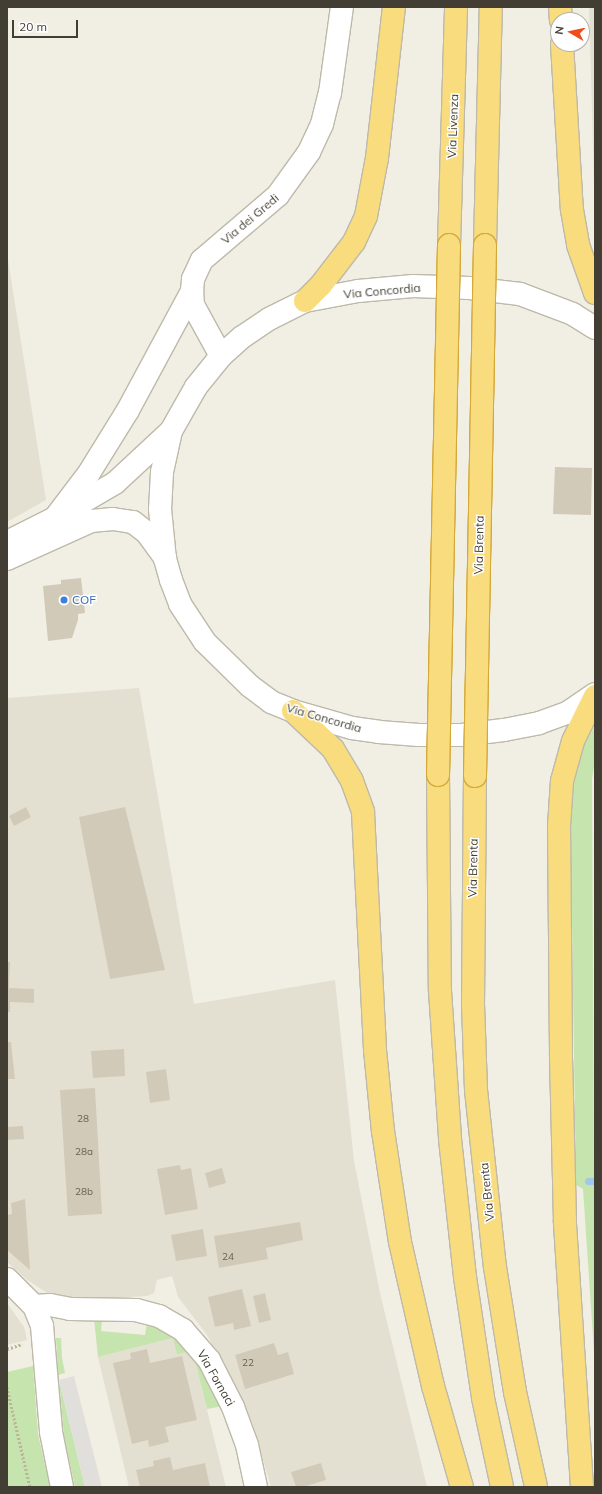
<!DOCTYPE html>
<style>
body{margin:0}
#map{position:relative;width:602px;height:1494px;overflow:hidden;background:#f1eee3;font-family:Mulish,sans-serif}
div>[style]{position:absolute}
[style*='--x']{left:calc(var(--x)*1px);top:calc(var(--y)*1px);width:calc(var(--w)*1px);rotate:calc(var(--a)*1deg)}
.residential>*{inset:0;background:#e4e0d1}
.green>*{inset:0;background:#c6e4ad}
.parking>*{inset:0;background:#e1dfdc}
.stream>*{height:7px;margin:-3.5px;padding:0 3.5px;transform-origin:3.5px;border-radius:3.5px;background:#a1c7ec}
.building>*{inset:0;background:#d2cab9}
.path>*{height:2.5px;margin-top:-1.25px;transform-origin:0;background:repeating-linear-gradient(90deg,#bcb398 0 2px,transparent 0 4px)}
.roads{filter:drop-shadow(1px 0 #beb9a9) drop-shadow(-1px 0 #beb9a9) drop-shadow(0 1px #beb9a9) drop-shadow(0 -1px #beb9a9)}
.minor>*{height:22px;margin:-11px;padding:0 11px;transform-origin:11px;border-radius:11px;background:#fff}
.tertiary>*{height:22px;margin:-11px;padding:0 11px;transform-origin:11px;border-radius:11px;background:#fff}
.trunk>*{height:22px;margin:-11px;padding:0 11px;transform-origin:11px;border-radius:11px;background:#f8dc7e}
.bridges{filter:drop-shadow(1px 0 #d4a939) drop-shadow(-1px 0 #d4a939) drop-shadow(0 1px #d4a939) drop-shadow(0 -1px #d4a939)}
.trunk-bridge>*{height:22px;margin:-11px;padding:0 11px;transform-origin:11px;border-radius:11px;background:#f8dc7e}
.dots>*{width:11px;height:11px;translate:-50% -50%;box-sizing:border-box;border:2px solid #fff;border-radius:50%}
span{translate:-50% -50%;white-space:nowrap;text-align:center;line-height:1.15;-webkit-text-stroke:3px #fff;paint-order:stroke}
.number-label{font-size:10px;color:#666155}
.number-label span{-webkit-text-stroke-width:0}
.street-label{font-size:12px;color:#423e34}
.shop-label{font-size:12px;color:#366cbe}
.left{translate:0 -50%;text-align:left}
.frame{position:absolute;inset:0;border:8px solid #423e34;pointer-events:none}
.north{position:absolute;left:550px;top:12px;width:40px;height:40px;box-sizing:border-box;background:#fff;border:1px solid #b3b2ae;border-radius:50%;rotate:279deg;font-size:11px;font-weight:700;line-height:16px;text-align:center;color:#423e34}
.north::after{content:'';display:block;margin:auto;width:14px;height:18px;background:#ef4e1c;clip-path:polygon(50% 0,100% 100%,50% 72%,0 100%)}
.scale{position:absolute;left:12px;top:20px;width:66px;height:18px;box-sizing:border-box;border:2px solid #423e34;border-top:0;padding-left:5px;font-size:12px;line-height:14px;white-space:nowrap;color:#423e34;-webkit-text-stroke:3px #fff;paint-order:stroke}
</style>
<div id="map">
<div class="residential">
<div style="clip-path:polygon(589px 7px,595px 7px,595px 189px,594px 183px)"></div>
<div style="clip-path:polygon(7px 253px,46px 500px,7px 522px)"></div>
<div style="clip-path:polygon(139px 688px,194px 1004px,335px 980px,354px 1161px,380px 1293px,427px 1487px,271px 1487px,252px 1422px,207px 1335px,178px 1297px,172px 1276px,157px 1280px,154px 1293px,147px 1296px,98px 1299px,55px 1298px,26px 1279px,7px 1262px,7px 698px)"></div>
<div style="clip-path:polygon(7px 1303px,24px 1327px,27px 1340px,7px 1345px)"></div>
<div style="clip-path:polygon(173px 1338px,187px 1352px,196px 1365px,226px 1487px,129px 1487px,98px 1357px)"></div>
</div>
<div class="green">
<div style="clip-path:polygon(595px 726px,595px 761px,592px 779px,595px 1366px,583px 1189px,576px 1185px,570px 793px,578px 754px)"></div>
<div style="clip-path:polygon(94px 1318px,102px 1319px,101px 1331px,145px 1335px,147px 1323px,174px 1335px,198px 1363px,223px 1406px,207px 1409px,196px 1365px,187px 1352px,177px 1354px,173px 1338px,98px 1357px)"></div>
<div style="clip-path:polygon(56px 1338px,61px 1338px,62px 1358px,65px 1373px,58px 1375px)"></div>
<div style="clip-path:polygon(33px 1366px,38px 1434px,50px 1487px,7px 1487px,7px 1372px)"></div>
<div style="clip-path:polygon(59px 1380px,85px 1487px,75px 1487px,64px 1436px)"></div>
</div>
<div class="parking">
<div style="clip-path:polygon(74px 1376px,102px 1487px,85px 1487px,59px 1380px)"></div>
</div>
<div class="stream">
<div style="--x:588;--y:1181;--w:7;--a:0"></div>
</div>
<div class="building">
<div style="clip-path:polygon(555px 467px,592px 468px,591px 515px,553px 514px)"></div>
<div style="clip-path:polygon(81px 578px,85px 613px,78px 614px,78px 620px,72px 638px,48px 641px,43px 586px,61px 584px,61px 580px)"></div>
<div style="clip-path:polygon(26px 807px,31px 817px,14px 826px,9px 816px)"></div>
<div style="clip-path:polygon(125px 807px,165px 970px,110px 979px,79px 817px)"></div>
<div style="clip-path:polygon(7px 962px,10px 962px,9px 988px,34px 989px,34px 1003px,10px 1002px,10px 1012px,7px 1012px)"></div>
<div style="clip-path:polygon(7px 1042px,11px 1042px,15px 1079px,7px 1079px)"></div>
<div style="clip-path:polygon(124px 1049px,125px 1076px,93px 1078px,91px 1051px)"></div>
<div style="clip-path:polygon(166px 1069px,170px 1100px,150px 1103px,146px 1072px)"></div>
<div style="clip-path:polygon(95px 1088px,102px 1214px,68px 1216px,60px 1090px)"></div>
<div style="clip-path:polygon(23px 1126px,24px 1139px,7px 1140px,7px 1127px)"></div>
<div style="clip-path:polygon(180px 1165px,181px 1170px,191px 1168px,198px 1209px,165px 1215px,157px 1169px)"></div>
<div style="clip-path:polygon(222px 1168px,226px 1183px,209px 1188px,205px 1173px)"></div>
<div style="clip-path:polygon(25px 1199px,30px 1270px,7px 1250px,7px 1215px,12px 1214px,11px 1203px)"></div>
<div style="clip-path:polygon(300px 1222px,303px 1240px,266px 1248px,268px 1259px,219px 1268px,214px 1236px)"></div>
<div style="clip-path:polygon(203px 1229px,207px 1256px,176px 1261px,171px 1235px)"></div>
<div style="clip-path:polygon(242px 1289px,251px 1326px,234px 1330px,233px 1323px,215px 1327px,208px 1297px)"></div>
<div style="clip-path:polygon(265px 1293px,271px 1320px,259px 1323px,253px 1296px)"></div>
<div style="clip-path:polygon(274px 1343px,278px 1355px,288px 1352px,294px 1374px,245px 1389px,235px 1355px)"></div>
<div style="clip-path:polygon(147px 1349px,150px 1363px,182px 1356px,197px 1420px,165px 1427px,169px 1442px,149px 1447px,148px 1440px,132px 1444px,113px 1363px,131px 1359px,130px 1353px)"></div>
<div style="clip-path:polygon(170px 1457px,173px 1470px,205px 1463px,210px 1487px,140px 1487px,136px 1470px,154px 1466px,153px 1461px)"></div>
<div style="clip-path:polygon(321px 1463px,326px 1480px,303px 1487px,296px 1487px,291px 1472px)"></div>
</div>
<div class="path">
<div style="--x:7;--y:1349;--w:16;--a:-18"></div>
<div style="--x:7;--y:1387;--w:103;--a:77"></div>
</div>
<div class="roads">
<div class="minor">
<div style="--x:221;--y:356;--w:58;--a:-118.8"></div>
<div style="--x:193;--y:305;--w:14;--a:-94"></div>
<div style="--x:192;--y:291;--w:12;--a:-85"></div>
<div style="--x:193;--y:279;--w:21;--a:-65"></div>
<div style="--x:202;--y:260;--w:100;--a:-40.5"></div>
<div style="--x:278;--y:195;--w:53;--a:-54.2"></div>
<div style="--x:309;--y:152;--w:31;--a:-65"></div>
<div style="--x:322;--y:124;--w:32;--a:-76"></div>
<div style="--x:330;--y:93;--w:87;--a:-82.1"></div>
<div style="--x:55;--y:518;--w:56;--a:-52.9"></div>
<div style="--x:89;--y:473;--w:74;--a:-58.2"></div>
<div style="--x:128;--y:410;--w:135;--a:-61.7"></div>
<div style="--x:7;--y:1279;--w:38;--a:45"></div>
<div style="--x:34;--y:1306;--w:22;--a:68"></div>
<div style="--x:42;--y:1326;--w:106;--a:85.1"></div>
<div style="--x:51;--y:1432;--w:56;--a:78.7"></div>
<div style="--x:34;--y:1306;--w:16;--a:-4"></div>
<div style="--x:50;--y:1305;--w:20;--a:11"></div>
<div style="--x:70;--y:1309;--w:66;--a:0.9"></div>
<div style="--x:136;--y:1310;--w:24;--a:15"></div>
<div style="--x:159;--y:1316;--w:28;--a:30"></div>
<div style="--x:183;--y:1330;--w:40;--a:49"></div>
<div style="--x:209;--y:1360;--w:53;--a:62.9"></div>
<div style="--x:233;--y:1407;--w:40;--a:69.8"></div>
<div style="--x:247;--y:1445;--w:43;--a:77.9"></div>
</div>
<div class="tertiary">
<div style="--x:595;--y:328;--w:26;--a:-148"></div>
<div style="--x:573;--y:314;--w:57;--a:-159.3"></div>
<div style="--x:520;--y:294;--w:51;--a:-173.3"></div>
<div style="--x:469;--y:288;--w:56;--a:-178"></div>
<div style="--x:413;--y:286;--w:55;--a:174.8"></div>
<div style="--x:358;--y:291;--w:54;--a:169.3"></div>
<div style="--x:305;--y:301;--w:40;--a:153.4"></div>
<div style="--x:269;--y:319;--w:32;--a:146"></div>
<div style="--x:242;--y:337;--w:28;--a:138"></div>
<div style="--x:221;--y:356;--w:40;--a:129"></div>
<div style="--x:196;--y:387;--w:51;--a:119.6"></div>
<div style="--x:171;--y:431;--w:42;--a:102.4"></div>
<div style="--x:162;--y:472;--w:37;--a:93"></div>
<div style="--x:160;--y:509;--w:50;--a:84.3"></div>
<div style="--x:165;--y:559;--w:22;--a:74"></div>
<div style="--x:171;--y:580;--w:26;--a:69"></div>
<div style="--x:180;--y:604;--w:45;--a:56.7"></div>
<div style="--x:205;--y:642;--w:63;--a:44.4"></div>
<div style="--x:250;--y:686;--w:26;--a:37"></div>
<div style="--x:271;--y:702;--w:24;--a:22"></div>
<div style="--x:293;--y:711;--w:61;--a:16.1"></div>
<div style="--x:352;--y:728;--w:27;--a:8"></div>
<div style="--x:379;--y:732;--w:40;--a:4.3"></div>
<div style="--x:419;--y:735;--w:43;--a:0"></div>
<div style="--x:462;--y:735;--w:42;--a:-6.8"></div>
<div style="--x:504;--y:730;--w:36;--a:-11"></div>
<div style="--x:539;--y:723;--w:30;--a:-20"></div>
<div style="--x:567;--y:713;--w:34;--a:-34"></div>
<div style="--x:7;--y:542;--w:54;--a:-26.6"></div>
<div style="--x:55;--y:518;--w:69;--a:-30.3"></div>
<div style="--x:115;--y:483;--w:76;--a:-42.9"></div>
<div style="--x:7;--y:559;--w:92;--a:-24.3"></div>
<div style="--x:91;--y:521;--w:22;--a:-5"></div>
<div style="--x:113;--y:519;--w:20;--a:9"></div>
<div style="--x:133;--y:522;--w:18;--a:38"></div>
<div style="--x:147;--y:533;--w:31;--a:54"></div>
</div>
<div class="trunk">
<div style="--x:560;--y:7;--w:13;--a:86"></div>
<div style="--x:562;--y:44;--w:166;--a:86.6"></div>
<div style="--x:572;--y:210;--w:36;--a:80"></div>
<div style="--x:578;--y:245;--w:51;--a:70.5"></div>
<div style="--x:449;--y:245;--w:238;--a:-88.3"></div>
<div style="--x:485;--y:245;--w:238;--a:-88.6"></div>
<div style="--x:305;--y:301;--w:23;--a:-45"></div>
<div style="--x:321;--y:285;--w:54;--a:-52.5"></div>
<div style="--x:354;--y:242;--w:29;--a:-65"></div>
<div style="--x:366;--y:216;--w:59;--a:-79.3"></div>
<div style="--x:377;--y:158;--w:152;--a:-83.6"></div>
<div style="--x:293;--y:711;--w:55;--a:43.5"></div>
<div style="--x:333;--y:749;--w:37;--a:59"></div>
<div style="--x:352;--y:781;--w:33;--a:70"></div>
<div style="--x:363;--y:812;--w:238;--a:87.1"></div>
<div style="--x:375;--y:1050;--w:81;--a:84.4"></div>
<div style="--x:383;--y:1131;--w:112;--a:81.3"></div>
<div style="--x:400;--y:1242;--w:148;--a:77.1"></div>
<div style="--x:433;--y:1386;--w:105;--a:74"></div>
<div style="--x:438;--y:775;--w:216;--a:89.5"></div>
<div style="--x:440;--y:991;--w:148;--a:86.1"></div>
<div style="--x:450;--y:1139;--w:139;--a:83.8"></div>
<div style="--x:465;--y:1277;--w:122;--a:81.5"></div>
<div style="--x:483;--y:1398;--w:91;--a:77.9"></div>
<div style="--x:475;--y:776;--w:228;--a:90.5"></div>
<div style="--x:473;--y:1004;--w:86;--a:88"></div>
<div style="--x:476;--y:1090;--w:178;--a:83.9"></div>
<div style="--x:495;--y:1267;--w:127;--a:80.9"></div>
<div style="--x:515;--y:1392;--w:97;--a:77.5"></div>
<div style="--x:582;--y:1487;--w:267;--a:-93.7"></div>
<div style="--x:565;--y:1221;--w:168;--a:-91.4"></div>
<div style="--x:561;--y:1053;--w:227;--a:-90.5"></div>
<div style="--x:559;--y:826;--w:45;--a:-86.2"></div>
<div style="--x:562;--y:781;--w:41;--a:-74.6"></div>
<div style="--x:573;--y:741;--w:50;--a:-63.9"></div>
</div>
</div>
<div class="bridges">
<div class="trunk-bridge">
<div style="--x:438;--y:775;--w:530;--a:-88.81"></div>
<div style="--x:475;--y:776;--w:531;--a:-88.92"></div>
</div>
</div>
<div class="dots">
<div style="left:64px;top:600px;background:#3f7fe0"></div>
</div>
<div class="number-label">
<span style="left:83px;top:1119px">28</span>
<span style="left:84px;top:1152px">28a</span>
<span style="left:84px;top:1192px">28b</span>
<span style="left:228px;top:1257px">24</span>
<span style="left:248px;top:1363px">22</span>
</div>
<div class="street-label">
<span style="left:453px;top:126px;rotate:-88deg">Via Livenza</span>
<span style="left:250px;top:219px;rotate:-40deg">Via dei Gredi</span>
<span style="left:382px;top:291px;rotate:-5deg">Via Concordia</span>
<span style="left:479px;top:545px;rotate:-89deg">Via Brenta</span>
<span style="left:324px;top:718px;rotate:16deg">Via Concordia</span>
<span style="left:473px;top:868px;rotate:-89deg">Via Brenta</span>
<span style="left:487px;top:1192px;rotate:-96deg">Via Brenta</span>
<span style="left:216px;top:1378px;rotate:60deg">Via Fornaci</span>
</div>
<div class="shop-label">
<span class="left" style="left:72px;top:600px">COF</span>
</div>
<div class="frame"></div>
<div class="north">N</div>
<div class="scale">20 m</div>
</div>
